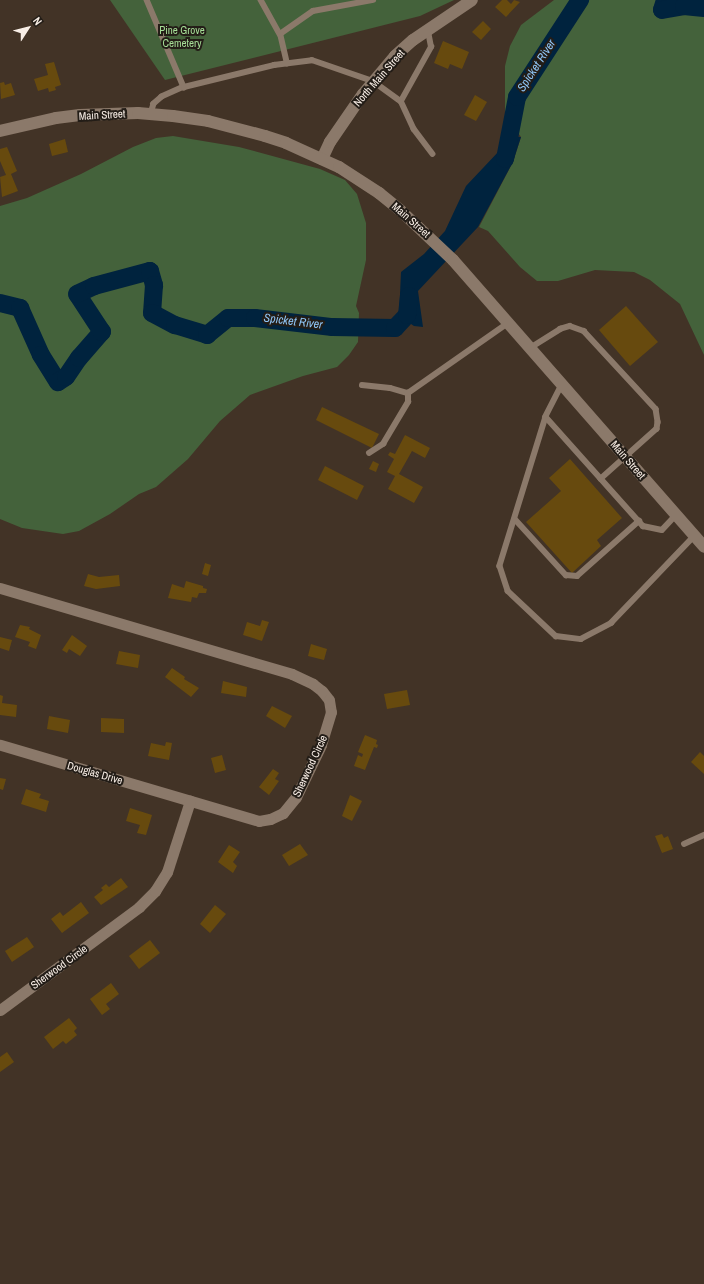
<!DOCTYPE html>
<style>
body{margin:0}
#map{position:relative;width:704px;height:1284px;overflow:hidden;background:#423326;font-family:"Archivo Narrow",sans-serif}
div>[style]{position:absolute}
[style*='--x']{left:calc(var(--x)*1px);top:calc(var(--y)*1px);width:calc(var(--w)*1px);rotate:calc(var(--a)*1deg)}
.green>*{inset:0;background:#44623b}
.water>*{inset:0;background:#00233e}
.river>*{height:18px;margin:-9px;padding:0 9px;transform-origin:9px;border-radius:9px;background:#00233e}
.building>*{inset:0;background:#674a0e}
.service>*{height:5.5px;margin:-2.75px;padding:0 2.75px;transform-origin:2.75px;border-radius:2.75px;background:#8b796a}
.minor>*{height:11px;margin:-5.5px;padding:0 5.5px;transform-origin:5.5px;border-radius:5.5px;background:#8b796a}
.tertiary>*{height:12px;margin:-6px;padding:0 6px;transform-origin:6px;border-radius:6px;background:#8b796a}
.secondary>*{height:12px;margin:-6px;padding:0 6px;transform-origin:6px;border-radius:6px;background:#8b796a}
span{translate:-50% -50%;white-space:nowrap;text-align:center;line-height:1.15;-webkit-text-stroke:4px #231d17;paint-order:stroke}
.park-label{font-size:11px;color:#a6de97}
.street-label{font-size:11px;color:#f8eee6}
.water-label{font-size:12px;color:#90c6f7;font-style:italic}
.north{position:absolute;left:8px;top:8px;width:40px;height:40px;-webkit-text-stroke:3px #231d17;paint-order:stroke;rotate:54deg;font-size:11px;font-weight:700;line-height:16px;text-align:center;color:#f8eee6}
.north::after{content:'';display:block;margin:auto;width:14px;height:18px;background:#f8eee6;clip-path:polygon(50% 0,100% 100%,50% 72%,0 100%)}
</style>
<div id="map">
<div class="green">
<div style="clip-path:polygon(110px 0,454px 0,420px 16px,165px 80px)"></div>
<div style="clip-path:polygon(554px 0,704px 0,704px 355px,680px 304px,650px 280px,634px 272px,595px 270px,558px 281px,537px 281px,520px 267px,488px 231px,479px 227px,513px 162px,521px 137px,505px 113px,505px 66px,510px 46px,521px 25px)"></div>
<div style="clip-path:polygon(173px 136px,239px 147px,320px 169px,345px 180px,357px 194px,366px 223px,366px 260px,356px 306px,359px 313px,358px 342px,349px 355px,337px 367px,303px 376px,250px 395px,220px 421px,188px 459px,156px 487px,139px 494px,110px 514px,79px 531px,63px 534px,22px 528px,0 519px,0 206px,27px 198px,81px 174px,133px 147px,156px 138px)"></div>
</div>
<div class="water">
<div style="clip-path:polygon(505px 136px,521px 137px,513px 162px,478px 227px,418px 291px,423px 327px,414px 326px,399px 316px,401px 272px,424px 254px,445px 231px,466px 186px,500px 150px)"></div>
</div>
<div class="river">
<div style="--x:665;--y:0;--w:10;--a:107"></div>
<div style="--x:662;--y:10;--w:22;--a:-10"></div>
<div style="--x:684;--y:6;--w:20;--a:6"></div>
<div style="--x:505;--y:159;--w:63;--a:-79"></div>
<div style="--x:517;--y:97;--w:116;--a:-57"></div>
<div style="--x:0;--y:303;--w:21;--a:14"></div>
<div style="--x:20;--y:308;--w:51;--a:65.9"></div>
<div style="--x:41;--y:355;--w:32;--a:58"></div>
<div style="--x:58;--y:382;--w:9;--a:-32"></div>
<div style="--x:66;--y:377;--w:23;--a:-56"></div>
<div style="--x:79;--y:358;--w:35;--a:-49"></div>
<div style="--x:102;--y:332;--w:45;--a:-123.3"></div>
<div style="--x:77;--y:294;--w:19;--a:-25"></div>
<div style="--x:94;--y:286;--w:58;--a:-15"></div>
<div style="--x:150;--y:271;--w:15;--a:74"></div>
<div style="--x:154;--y:285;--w:28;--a:94"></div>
<div style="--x:152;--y:313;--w:26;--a:28"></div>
<div style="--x:175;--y:325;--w:34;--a:17"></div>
<div style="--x:207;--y:335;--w:27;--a:-39"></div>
<div style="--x:228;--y:318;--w:27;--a:0"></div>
<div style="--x:255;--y:318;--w:78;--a:6.7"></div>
<div style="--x:332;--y:327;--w:63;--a:0.9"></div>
<div style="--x:395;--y:328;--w:18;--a:-47"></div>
<div style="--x:407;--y:315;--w:19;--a:-84"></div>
</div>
<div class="building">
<div style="clip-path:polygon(502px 0,507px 0,511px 4px,514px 0,520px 2px,506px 17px,495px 7px)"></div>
<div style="clip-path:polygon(483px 21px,491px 29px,481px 40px,472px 32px)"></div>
<div style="clip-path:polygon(443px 41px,469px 52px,462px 69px,450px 64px,448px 69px,434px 63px)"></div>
<div style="clip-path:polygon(54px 62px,61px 85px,55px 87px,56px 90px,49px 92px,48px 88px,38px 91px,34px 79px,48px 75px,45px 64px)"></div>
<div style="clip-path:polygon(4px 82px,5px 85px,11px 83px,15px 95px,1px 99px,0 83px)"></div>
<div style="clip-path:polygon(475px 95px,487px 102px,476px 121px,464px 115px)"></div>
<div style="clip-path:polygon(65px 139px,68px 152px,52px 156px,49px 144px)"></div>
<div style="clip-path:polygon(7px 147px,17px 171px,11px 174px,18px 191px,2px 197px,0 177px,6px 175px,0 161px,0 149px)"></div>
<div style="clip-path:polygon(626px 306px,658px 342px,630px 366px,599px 330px)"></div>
<div style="clip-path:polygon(322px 407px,379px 434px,372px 448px,316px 420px)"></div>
<div style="clip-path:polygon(405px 435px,430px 448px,425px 458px,412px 451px,399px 474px,423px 487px,414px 503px,388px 489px,395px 476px,387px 472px,394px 459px,388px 455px,390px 452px,395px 454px)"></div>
<div style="clip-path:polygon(570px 459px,622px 518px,597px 540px,601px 546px,572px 573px,526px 522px,561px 491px,549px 478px)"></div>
<div style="clip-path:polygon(373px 461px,379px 464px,376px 472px,369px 469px)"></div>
<div style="clip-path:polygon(325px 466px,364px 486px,357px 500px,318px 480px)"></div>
<div style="clip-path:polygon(205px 563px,211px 565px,208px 576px,202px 574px)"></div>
<div style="clip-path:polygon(88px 574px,99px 577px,119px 575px,120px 586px,96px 589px,84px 586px)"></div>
<div style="clip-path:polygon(186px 581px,203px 586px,203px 588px,207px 589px,206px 593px,199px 593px,197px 598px,192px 597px,191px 602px,168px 598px,172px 584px,184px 588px)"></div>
<div style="clip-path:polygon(262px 620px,269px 622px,262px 641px,243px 635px,247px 622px,260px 626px)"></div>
<div style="clip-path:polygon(20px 625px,30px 627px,29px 629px,41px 635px,36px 649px,28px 646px,30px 642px,15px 637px)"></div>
<div style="clip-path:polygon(72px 635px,87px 646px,80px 656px,69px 649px,67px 653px,62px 650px)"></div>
<div style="clip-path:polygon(0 637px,12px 640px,9px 651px,0 648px)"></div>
<div style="clip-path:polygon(311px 644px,327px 649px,324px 660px,308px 656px)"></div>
<div style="clip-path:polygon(119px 651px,140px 655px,138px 668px,116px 664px)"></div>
<div style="clip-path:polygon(172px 668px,185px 677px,184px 679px,199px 688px,191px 697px,165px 677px)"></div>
<div style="clip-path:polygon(223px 681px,247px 687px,246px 697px,221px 693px)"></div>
<div style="clip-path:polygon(407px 690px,410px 705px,387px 709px,384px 694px)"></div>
<div style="clip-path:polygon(0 695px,3px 696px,2px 703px,17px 705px,16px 717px,0 715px)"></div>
<div style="clip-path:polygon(272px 706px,292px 716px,285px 728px,266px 716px)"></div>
<div style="clip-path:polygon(49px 716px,70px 720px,68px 733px,47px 729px)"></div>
<div style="clip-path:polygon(101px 718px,124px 719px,124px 733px,101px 732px)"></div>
<div style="clip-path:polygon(365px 735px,377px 740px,376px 744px,378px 745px,377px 748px,374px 747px,365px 770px,354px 766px,358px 755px,362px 757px,363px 754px,358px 752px)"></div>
<div style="clip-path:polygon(166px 742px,172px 743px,169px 760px,148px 756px,151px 743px,165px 746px)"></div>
<div style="clip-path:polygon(700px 752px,704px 756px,704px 774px,691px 762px)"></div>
<div style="clip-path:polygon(222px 755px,226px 770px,215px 773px,211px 758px)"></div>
<div style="clip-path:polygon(273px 769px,279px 773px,275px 779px,279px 781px,269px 795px,259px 787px)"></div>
<div style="clip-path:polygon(0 778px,6px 779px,3px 790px,0 789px)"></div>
<div style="clip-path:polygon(26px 789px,41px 794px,39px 798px,49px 801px,46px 812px,21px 804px)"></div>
<div style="clip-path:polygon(350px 795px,362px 801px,352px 821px,342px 816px)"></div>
<div style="clip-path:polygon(130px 808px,152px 815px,146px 835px,137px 833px,140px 825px,126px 821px)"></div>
<div style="clip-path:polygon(662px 834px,664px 838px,668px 836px,673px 849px,662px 853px,655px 836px)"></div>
<div style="clip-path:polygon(300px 844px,308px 855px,289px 866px,282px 855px)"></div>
<div style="clip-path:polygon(229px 845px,240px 852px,233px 862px,237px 866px,233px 873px,218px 862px)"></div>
<div style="clip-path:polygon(121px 878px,128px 887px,101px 905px,94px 897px,103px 890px,101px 888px,106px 884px,109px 887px)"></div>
<div style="clip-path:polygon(81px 902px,89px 913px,62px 933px,51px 919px,60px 912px,63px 916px)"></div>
<div style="clip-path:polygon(215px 905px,226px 914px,210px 933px,200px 924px)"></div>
<div style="clip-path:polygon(27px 937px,34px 947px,12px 962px,5px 951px)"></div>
<div style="clip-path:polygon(150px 940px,160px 953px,139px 969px,129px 956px)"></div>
<div style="clip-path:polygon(111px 983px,119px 994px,106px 1004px,110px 1009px,102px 1015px,90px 999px)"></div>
<div style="clip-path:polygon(69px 1018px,77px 1028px,74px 1031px,77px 1035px,66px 1044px,63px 1041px,53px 1049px,44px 1037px)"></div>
<div style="clip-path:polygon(7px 1052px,14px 1062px,0 1072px,0 1057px)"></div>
</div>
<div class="service">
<div style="--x:147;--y:0;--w:95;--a:67"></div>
<div style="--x:184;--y:87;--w:24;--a:156"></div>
<div style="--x:162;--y:97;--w:11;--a:139"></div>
<div style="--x:154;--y:104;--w:10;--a:107"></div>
<div style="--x:261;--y:0;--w:39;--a:61"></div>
<div style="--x:287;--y:64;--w:31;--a:-103"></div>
<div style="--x:280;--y:34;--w:40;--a:-34.9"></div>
<div style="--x:313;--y:11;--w:61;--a:-10.4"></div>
<div style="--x:184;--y:87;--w:93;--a:-13.7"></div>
<div style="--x:274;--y:65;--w:38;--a:-7"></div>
<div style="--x:312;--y:60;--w:65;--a:19"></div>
<div style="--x:373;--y:81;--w:34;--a:36"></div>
<div style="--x:401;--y:101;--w:62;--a:-60.9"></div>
<div style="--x:431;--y:47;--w:16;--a:-101"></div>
<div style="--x:401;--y:101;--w:31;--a:65"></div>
<div style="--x:414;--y:129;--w:31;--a:53"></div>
<div style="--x:530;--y:348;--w:36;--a:-32"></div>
<div style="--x:560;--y:329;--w:10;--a:-17"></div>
<div style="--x:570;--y:326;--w:15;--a:20"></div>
<div style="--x:584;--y:331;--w:106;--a:47.3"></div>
<div style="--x:656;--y:409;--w:13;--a:81"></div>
<div style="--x:658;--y:422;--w:7;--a:98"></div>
<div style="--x:657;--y:429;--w:75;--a:138.2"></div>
<div style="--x:362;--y:385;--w:28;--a:6"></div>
<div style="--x:390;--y:388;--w:19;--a:16"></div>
<div style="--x:562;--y:385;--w:36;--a:117"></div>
<div style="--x:546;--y:417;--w:156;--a:107.2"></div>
<div style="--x:500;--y:566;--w:26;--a:72"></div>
<div style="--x:508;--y:591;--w:66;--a:43.2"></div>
<div style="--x:556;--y:636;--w:25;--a:7"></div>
<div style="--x:581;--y:639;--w:34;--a:-28"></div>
<div style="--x:611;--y:623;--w:120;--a:-46.3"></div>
<div style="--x:546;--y:417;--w:146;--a:48.3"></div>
<div style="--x:643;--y:526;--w:19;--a:12"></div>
<div style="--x:662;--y:530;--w:21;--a:-47"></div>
<div style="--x:369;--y:453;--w:17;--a:-33"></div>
<div style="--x:383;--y:444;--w:49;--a:-59.2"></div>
<div style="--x:408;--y:402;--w:9;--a:-90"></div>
<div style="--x:408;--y:393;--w:122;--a:-35"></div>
<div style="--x:515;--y:519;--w:76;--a:47.7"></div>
<div style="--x:566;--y:575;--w:11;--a:5"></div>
<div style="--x:577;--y:576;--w:83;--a:-41.6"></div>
<div style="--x:684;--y:844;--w:22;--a:-24"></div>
</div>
<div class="minor">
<div style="--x:0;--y:588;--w:304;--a:16.4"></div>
<div style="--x:292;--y:674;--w:23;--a:25"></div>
<div style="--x:313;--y:684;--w:11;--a:38"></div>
<div style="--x:322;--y:691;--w:11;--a:52"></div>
<div style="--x:329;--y:700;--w:12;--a:81"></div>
<div style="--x:331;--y:712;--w:34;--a:107"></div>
<div style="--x:321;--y:745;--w:58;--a:115.7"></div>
<div style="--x:296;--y:797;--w:21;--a:129"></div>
<div style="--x:283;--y:813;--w:14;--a:155"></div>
<div style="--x:270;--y:819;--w:11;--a:170"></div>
<div style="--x:259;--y:821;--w:270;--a:-163.6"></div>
<div style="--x:0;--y:1010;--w:173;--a:-36.5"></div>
<div style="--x:139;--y:907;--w:23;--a:-45"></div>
<div style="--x:155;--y:891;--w:22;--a:-58"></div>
<div style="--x:167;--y:872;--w:75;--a:-72.1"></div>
</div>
<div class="tertiary">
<div style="--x:322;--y:159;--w:19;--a:-65"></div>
<div style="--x:330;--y:142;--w:58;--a:-55.5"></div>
<div style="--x:363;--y:94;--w:50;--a:-49.9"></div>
<div style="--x:395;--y:56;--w:24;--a:-42"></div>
<div style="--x:413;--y:40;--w:71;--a:-34.1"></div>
</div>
<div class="secondary">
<div style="--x:0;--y:131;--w:57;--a:-13.1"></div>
<div style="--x:56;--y:118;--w:24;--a:-7"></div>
<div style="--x:80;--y:115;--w:58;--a:-2"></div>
<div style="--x:138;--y:113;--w:35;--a:5"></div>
<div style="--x:173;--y:116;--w:35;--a:8"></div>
<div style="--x:208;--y:121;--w:59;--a:14.7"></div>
<div style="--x:265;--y:136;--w:22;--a:18"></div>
<div style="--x:286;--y:143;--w:58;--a:24.4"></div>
<div style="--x:339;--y:167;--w:48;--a:33"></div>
<div style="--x:379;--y:193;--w:27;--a:39"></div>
<div style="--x:400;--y:210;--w:73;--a:43.3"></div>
<div style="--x:453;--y:260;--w:381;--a:48.8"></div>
</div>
<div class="park-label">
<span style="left:182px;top:37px">Pine Grove<br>Cemetery</span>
</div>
<div class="street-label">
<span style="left:379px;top:78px;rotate:-49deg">North Main Street</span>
<span style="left:102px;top:115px;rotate:-3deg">Main Street</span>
<span style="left:411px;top:220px;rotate:41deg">Main Street</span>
<span style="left:628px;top:460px;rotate:49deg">Main Street</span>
<span style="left:310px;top:766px;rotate:-65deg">Sherwood Circle</span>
<span style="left:95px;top:773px;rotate:16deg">Douglas Drive</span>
<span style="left:59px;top:967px;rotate:-36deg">Sherwood Circle</span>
</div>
<div class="water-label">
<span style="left:537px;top:66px;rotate:-57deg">Spicket River</span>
<span style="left:293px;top:322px;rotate:7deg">Spicket River</span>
</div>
<div class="north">N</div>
</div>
